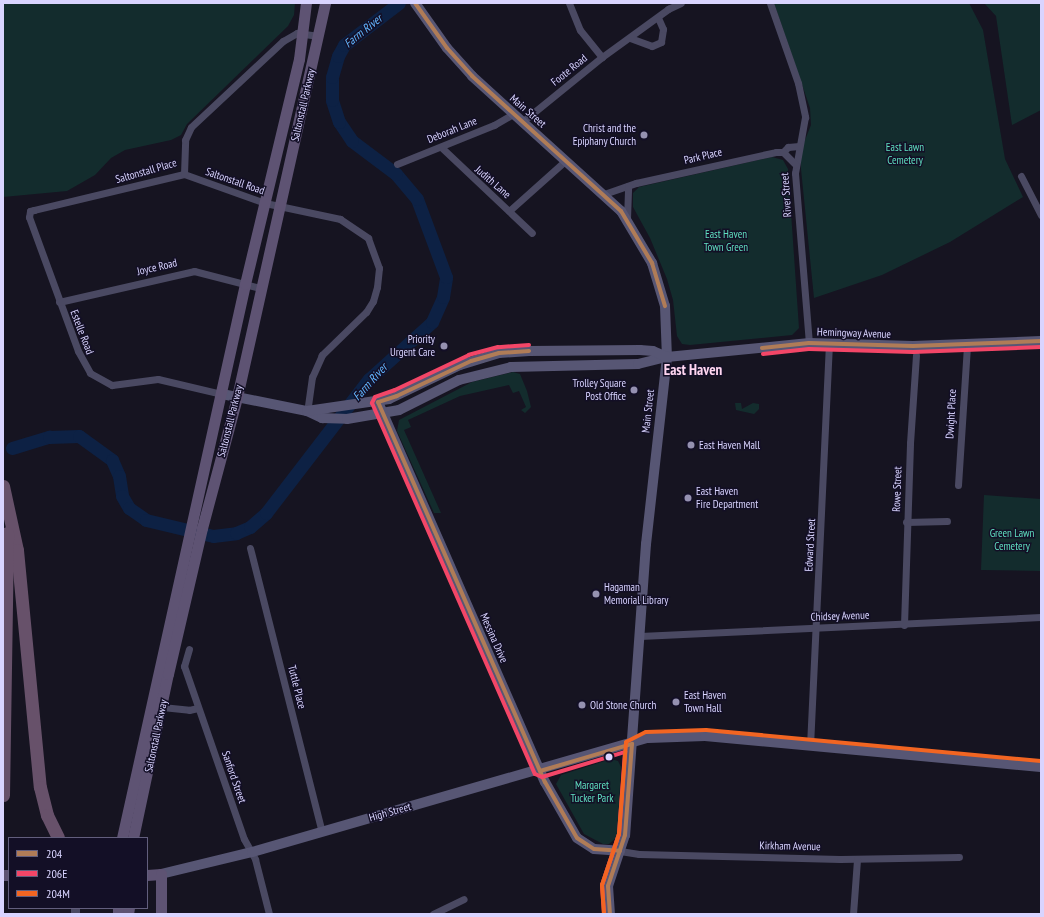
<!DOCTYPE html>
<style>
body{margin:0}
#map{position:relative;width:1044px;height:917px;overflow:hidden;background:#161421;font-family:"PT Sans Narrow",sans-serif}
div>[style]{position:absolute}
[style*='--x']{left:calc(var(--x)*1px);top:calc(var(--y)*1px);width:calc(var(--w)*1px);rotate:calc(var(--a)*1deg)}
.green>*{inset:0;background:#132c2d}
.river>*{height:13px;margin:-6.5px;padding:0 6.5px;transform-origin:6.5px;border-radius:6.5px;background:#0d2144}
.minor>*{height:7px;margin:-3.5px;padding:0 3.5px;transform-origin:3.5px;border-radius:3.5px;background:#4a4962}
.tertiary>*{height:9px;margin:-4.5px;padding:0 4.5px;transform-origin:4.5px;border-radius:4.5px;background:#4a4962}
.secondary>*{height:10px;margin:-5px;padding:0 5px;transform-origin:5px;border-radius:5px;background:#575674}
.primary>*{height:11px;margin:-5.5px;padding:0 5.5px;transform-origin:5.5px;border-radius:5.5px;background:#5e5373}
.motorway>*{height:13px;margin:-6.5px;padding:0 6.5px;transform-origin:6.5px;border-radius:6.5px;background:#67516a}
.bus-1>*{height:4px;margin:-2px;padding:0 2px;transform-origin:2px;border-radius:2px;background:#b07c57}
.bus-2>*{height:4px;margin:-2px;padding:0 2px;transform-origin:2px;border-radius:2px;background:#f34667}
.bus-3>*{height:4px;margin:-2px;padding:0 2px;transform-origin:2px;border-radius:2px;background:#f26522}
.dots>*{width:11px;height:11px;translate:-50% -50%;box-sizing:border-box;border:2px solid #130f26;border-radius:50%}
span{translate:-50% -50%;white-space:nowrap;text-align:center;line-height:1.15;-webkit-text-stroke:3px #130f26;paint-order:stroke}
.street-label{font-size:11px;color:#d9d4ff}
.poi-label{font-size:11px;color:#d9d4ff}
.right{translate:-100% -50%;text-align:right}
.left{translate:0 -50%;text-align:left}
.park-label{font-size:11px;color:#5fe0c0}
.water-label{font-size:12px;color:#62b6ff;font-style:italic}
.district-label{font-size:15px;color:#ffd6f0;font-weight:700}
.frame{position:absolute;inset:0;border:4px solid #d9d4ff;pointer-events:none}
.legend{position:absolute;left:8px;top:837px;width:140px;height:72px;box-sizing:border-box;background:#130f26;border:1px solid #625e7d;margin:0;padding:5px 7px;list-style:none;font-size:12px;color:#d9d4ff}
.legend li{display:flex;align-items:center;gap:8px;height:20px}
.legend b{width:20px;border:1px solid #625e7d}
</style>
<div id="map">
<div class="green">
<div style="clip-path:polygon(3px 3px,295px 3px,294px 15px,288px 26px,187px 124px,181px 135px,171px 140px,125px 150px,111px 158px,95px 175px,67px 191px,3px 197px)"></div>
<div style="clip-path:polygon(774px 3px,969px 3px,983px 30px,1005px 159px,1023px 197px,950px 242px,882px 275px,814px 298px,801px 169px,801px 150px,811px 125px,810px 108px)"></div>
<div style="clip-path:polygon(984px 3px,1041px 3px,1041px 110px,1012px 125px,996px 16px)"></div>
<div style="clip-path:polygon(772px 157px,783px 160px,788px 169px,799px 328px,792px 335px,690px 345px,682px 344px,677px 336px,673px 300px,667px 279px,650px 238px,633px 207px,633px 193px,639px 187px)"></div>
<div style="clip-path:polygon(513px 372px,520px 374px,527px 391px,531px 407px,525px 413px,521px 410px,526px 407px,519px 391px,513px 393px,509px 385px,460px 396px,408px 420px,411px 427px,404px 430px,441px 513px,434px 513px,397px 431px,399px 420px,472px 382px)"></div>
<div style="clip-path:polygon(759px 399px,759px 409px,754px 414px,736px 410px,735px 403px,741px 403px,742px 409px,753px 403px,759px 404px)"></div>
<div style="clip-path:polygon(984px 495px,1041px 499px,1041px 571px,981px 570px)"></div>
<div style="clip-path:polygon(611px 759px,618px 761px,621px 767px,617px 837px,609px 844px,603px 844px,584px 834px,556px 784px,561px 775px)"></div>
</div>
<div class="river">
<div style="--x:12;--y:448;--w:39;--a:-17"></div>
<div style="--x:49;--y:437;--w:30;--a:-2"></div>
<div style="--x:79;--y:436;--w:41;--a:36"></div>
<div style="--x:112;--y:460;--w:17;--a:66"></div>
<div style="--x:119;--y:476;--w:20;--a:81"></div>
<div style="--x:122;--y:496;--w:14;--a:60"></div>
<div style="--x:129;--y:508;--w:21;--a:35"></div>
<div style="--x:146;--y:520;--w:69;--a:13.4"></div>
<div style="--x:213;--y:536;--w:23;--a:-7"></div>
<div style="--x:236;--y:533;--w:15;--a:-23"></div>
<div style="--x:250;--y:527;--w:21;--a:-41"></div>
<div style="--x:266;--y:513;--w:169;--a:-52.5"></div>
<div style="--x:369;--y:379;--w:85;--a:-42.1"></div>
<div style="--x:432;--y:322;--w:27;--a:-66"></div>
<div style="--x:443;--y:297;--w:20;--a:-81"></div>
<div style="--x:446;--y:277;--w:83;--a:-110.4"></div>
<div style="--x:417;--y:199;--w:33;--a:-130"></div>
<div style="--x:396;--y:174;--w:55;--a:-143.1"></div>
<div style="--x:352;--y:141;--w:23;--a:-124"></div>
<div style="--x:339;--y:122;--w:23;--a:-108"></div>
<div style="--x:332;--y:100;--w:23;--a:-90"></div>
<div style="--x:332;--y:77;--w:22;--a:-74"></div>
<div style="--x:338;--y:56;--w:13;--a:-61"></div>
<div style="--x:344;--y:45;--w:69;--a:-37.4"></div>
</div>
<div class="minor">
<div style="--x:569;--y:3;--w:29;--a:68"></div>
<div style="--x:580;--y:30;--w:35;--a:51"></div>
<div style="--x:770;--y:3;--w:85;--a:70.7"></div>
<div style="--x:798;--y:83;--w:35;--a:78"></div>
<div style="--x:805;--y:117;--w:57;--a:100.1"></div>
<div style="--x:795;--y:173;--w:171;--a:85.3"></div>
<div style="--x:630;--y:38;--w:23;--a:20"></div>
<div style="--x:652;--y:46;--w:10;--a:-24"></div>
<div style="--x:661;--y:42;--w:13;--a:-81"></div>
<div style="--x:663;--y:29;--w:12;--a:-114"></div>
<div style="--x:522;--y:122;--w:103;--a:-39.1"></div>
<div style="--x:602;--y:57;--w:82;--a:-36"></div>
<div style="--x:668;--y:9;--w:14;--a:-25"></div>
<div style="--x:441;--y:147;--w:125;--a:43.4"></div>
<div style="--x:783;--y:152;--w:7;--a:-45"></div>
<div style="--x:788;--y:147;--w:11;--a:-5"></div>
<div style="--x:397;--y:164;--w:105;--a:-21.9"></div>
<div style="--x:494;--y:125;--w:22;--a:-30"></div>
<div style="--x:184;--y:174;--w:154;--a:166.5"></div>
<div style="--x:34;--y:210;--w:4;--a:166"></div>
<div style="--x:30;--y:211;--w:6;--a:99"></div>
<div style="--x:29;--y:217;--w:143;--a:69.9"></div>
<div style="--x:78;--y:351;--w:25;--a:61"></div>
<div style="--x:90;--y:373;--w:25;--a:29"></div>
<div style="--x:112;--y:385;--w:46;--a:-7.4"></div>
<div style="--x:158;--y:379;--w:66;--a:13.2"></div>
<div style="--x:184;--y:174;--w:86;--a:19.7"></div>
<div style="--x:265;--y:203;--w:77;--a:12"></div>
<div style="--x:340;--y:219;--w:34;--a:34"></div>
<div style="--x:368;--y:238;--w:32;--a:70"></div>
<div style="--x:379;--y:268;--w:19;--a:96"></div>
<div style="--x:377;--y:287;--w:15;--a:106"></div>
<div style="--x:373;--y:301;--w:13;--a:122"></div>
<div style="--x:366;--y:312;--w:62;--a:135.7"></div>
<div style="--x:322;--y:355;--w:24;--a:114"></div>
<div style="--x:312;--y:377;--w:34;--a:98"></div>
<div style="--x:184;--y:174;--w:34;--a:-88"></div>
<div style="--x:185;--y:140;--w:14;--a:-65"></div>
<div style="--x:191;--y:127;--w:126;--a:-43.1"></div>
<div style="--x:283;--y:41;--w:16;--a:-30"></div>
<div style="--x:297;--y:33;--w:22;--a:8"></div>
<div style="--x:1021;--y:176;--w:44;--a:62.9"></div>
<div style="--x:604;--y:194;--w:34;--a:-19"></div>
<div style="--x:636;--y:183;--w:143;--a:-12.5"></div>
<div style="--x:776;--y:152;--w:7;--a:0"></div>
<div style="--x:783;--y:152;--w:17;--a:45"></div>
<div style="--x:509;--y:211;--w:76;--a:-41.8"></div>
<div style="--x:627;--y:219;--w:33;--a:-88"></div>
<div style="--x:59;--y:302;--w:139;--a:-12.9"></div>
<div style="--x:194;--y:271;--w:68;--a:14.4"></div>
<div style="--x:958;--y:485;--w:141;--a:-86.3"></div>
<div style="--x:906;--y:522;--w:41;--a:-1.4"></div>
<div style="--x:250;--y:548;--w:293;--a:75.8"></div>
<div style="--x:904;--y:625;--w:182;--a:-88.1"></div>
<div style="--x:910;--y:443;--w:88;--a:-86.1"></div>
<div style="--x:640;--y:636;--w:401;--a:-2.7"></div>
<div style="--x:189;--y:649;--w:18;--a:106"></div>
<div style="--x:184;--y:666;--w:183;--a:70.9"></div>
<div style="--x:244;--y:839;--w:23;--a:61"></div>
<div style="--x:255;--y:859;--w:57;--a:75.7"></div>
<div style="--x:162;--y:707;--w:27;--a:6"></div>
<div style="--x:189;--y:710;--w:9;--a:-13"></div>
<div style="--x:810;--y:746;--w:402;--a:-87.3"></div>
<div style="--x:620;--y:851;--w:19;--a:9"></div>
<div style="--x:639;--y:854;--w:201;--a:1.4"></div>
<div style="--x:840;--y:859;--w:119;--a:-1"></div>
<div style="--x:433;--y:914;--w:34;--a:-26"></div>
<div style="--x:853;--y:914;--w:55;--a:-85.8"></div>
</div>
<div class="tertiary">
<div style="--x:75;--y:908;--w:6;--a:90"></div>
</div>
<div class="secondary">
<div style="--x:415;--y:3;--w:55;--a:54.6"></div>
<div style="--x:447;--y:48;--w:38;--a:48"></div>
<div style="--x:472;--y:76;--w:201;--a:42.2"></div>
<div style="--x:621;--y:211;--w:61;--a:59.2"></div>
<div style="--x:652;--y:263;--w:45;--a:73.2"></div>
<div style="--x:665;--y:306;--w:51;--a:87.8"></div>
<div style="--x:667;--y:357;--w:188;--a:96.4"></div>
<div style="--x:646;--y:544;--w:292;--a:94.1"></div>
<div style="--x:625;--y:835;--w:54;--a:108.4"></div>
<div style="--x:608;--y:886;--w:28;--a:86"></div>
<div style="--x:222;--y:394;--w:87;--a:11.3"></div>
<div style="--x:307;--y:411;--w:17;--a:25"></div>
<div style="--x:322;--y:418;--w:25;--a:2"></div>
<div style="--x:347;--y:419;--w:53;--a:-9.8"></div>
<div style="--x:399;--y:410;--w:67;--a:-26.6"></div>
<div style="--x:459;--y:380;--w:54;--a:-14"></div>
<div style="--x:511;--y:367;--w:127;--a:-1.4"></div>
<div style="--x:638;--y:364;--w:30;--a:-14"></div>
<div style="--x:667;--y:357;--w:143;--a:-5.6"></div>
<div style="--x:809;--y:343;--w:104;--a:1.7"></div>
<div style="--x:913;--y:346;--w:128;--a:-2.2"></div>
<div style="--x:378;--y:402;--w:415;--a:66.3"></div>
<div style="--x:545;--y:782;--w:64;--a:60.3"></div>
<div style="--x:577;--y:838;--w:20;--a:33"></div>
<div style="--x:594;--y:849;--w:26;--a:4"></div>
<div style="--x:307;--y:411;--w:83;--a:-8.3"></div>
<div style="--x:389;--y:399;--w:79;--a:-25.6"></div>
<div style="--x:460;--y:365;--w:41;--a:-17.1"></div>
<div style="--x:499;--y:353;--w:30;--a:-4"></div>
<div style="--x:529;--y:351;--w:111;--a:-0.5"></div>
<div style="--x:640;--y:350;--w:13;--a:4"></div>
<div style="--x:653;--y:351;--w:15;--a:23"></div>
<div style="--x:161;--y:874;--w:94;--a:-13.6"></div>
<div style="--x:252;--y:852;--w:412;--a:-16.1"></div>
<div style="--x:648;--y:738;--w:57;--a:-2"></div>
<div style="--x:705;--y:736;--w:337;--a:5.3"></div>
</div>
<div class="primary">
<div style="--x:122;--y:838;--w:567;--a:-77.48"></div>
<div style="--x:245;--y:284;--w:231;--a:-76.5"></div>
<div style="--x:299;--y:59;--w:56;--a:-82.9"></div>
<div style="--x:133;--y:838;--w:168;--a:-78"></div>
<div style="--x:168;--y:674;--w:150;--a:-76.9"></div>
<div style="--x:202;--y:528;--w:136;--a:-75"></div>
<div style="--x:237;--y:397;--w:404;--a:-77.4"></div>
<div style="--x:3;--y:875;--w:6;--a:0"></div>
<div style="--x:147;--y:875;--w:14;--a:-4"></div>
<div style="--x:161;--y:874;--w:40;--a:90"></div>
<div style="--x:118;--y:914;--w:6;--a:-90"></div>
<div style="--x:128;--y:914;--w:6;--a:-81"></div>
</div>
<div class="motorway">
<div style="--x:3;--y:486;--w:66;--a:77.7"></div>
<div style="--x:17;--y:550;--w:238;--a:84.5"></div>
<div style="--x:40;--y:787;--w:29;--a:76"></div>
<div style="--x:47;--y:815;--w:25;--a:64"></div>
<div style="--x:3;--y:795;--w:262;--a:-89.1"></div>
</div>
<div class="bus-1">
<div style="--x:415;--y:3;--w:55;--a:54.6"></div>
<div style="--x:447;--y:48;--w:38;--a:48"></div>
<div style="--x:472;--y:76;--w:201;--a:42.2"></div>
<div style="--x:621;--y:211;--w:61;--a:59.2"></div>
<div style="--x:652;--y:263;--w:45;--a:73.2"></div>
<div style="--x:762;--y:348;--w:47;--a:-6.1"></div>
<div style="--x:809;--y:343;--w:104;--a:1.7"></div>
<div style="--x:913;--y:346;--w:128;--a:-2.2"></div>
<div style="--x:529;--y:351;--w:30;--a:176"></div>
<div style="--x:499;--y:353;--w:29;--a:164"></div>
<div style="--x:471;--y:361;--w:82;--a:154.7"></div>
<div style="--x:397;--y:396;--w:20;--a:162"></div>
<div style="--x:378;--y:402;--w:415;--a:66.3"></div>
<div style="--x:545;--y:782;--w:64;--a:60.3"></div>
<div style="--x:577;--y:838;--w:20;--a:33"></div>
<div style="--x:594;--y:849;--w:26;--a:4"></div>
<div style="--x:540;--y:771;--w:96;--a:-16.4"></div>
<div style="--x:632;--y:744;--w:91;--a:94.4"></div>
<div style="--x:625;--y:835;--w:54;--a:108.4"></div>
<div style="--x:608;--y:886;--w:28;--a:86"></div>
</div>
<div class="bus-2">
<div style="--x:529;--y:345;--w:31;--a:176"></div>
<div style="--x:498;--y:347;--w:30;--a:165"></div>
<div style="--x:469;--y:355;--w:82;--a:154.7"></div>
<div style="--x:395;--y:390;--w:21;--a:161"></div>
<div style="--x:375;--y:397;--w:7;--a:117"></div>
<div style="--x:372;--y:403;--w:405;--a:66.3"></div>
<div style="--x:535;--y:774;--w:8;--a:23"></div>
<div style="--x:542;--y:777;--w:87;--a:-16.8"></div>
<div style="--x:625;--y:752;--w:82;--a:94.2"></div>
<div style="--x:619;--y:834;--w:54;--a:108.4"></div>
<div style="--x:602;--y:885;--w:29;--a:86"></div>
<div style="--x:763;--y:354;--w:46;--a:-6.2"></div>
<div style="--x:809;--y:349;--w:104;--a:1.7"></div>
<div style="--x:913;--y:352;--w:128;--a:-2.2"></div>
</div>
<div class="bus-3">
<div style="--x:604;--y:914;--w:29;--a:-94"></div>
<div style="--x:602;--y:885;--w:54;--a:-71.6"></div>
<div style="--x:619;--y:834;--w:92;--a:-85.6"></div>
<div style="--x:626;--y:742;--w:22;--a:-27"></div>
<div style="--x:646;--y:732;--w:60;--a:-1.9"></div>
<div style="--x:706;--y:730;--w:336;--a:5.3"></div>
</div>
<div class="dots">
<div style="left:644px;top:135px;background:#9591b1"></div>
<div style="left:444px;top:346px;background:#9591b1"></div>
<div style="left:634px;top:390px;background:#9591b1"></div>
<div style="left:691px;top:445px;background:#9591b1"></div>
<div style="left:688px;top:498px;background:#9591b1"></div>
<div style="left:596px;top:594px;background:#9591b1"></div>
<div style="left:676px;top:702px;background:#9591b1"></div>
<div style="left:582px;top:705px;background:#9591b1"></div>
<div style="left:609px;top:757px;background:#d9d4ff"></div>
</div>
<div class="street-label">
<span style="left:569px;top:70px;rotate:-39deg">Foote Road</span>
<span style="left:303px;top:105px;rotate:-77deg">Saltonstall Parkway</span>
<span style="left:528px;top:111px;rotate:41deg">Main Street</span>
<span style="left:452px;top:130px;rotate:-22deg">Deborah Lane</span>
<span style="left:703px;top:156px;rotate:-13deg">Park Place</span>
<span style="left:146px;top:171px;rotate:-16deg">Saltonstall Place</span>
<span style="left:235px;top:181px;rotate:19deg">Saltonstall Road</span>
<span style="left:493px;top:182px;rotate:41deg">Judith Lane</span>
<span style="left:786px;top:195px;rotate:-94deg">River Street</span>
<span style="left:157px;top:267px;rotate:-13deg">Joyce Road</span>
<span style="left:82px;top:332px;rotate:69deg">Estelle Road</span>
<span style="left:854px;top:333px;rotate:2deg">Hemingway Avenue</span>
<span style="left:648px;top:411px;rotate:-84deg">Main Street</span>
<span style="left:951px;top:414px;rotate:-87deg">Dwight Place</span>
<span style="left:230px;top:421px;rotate:-76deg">Saltonstall Parkway</span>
<span style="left:897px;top:489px;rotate:-88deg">Rowe Street</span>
<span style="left:810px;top:545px;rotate:-87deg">Edward Street</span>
<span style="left:840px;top:616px;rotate:-2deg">Chidsey Avenue</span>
<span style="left:494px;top:638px;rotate:66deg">Messina Drive</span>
<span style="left:297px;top:687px;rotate:76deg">Tuttle Place</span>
<span style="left:156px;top:736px;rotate:-78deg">Saltonstall Parkway</span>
<span style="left:234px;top:777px;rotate:71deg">Sanford Street</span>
<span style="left:390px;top:812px;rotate:-16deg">High Street</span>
<span style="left:790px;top:846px;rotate:1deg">Kirkham Avenue</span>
</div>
<div class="poi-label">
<span class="right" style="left:636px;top:135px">Christ and the<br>Epiphany Church</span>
<span class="right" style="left:435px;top:346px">Priority<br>Urgent Care</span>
<span class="right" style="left:626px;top:390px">Trolley Square<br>Post Office</span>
<span class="left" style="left:699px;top:445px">East Haven Mall</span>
<span class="left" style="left:696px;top:498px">East Haven<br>Fire Department</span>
<span class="left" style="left:604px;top:594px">Hagaman<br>Memorial Library</span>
<span class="left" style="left:684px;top:702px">East Haven<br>Town Hall</span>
<span class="left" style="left:590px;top:705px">Old Stone Church</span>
</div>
<div class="park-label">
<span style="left:905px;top:154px">East Lawn<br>Cemetery</span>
<span style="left:726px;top:241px">East Haven<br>Town Green</span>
<span style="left:1012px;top:540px">Green Lawn<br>Cemetery</span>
<span style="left:592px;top:792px">Margaret<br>Tucker Park</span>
</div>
<div class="water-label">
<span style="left:363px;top:31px;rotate:-39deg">Farm River</span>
<span style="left:370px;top:382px;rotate:-48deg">Farm River</span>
</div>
<div class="district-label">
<span style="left:693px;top:370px">East Haven</span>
</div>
<div class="frame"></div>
<ul class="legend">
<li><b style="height:5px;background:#b07c57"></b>204</li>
<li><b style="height:5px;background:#f34667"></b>206E</li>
<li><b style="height:5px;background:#f26522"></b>204M</li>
</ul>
</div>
